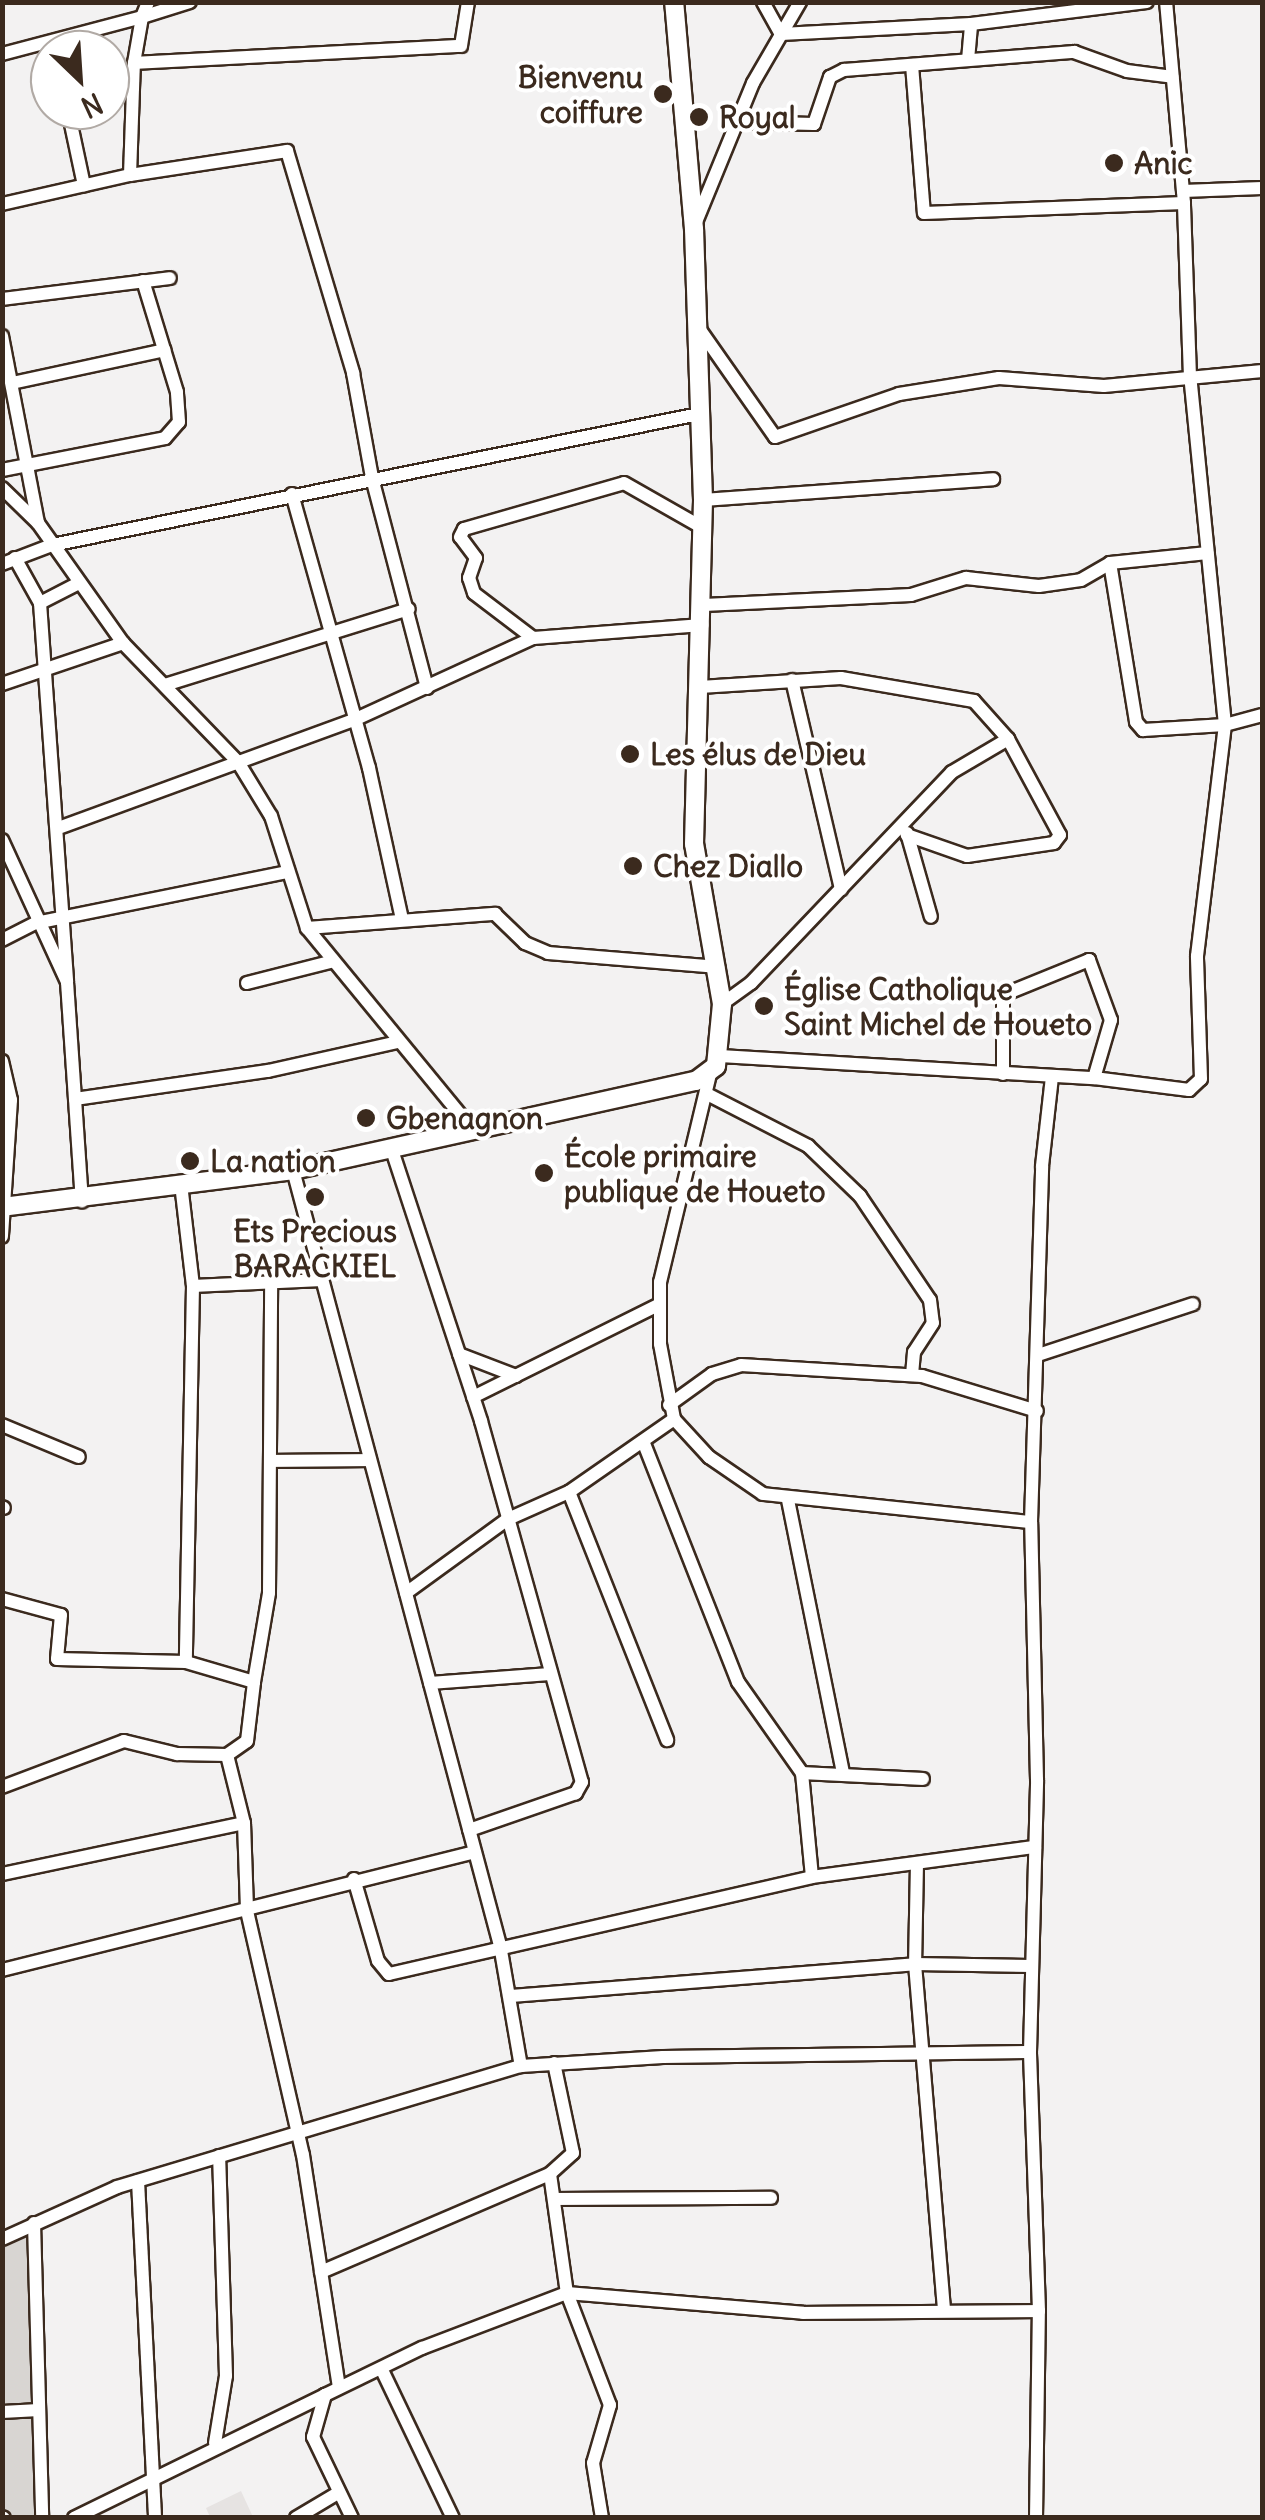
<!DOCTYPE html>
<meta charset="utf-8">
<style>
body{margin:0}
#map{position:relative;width:1265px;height:2520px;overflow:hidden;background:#f3f2f2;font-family:Delius,sans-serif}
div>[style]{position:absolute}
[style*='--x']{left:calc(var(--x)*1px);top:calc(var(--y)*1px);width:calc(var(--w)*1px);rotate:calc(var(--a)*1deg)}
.built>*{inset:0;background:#e6e3e2}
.green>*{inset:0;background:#d8d5d2}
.roads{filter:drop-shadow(2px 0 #3b2a1e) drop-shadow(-2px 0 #3b2a1e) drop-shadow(0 2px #3b2a1e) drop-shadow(0 -2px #3b2a1e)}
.street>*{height:12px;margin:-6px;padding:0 6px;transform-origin:6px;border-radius:6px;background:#fff}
.secondary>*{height:18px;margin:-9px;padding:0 9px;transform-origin:9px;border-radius:9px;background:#fff}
.dots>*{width:28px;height:28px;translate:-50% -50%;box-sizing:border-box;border:5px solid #fff;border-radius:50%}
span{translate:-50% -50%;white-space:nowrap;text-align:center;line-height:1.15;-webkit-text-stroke:8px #fff;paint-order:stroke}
.poi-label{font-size:30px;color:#3b2a1e;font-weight:700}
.right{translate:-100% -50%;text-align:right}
.left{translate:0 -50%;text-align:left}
.frame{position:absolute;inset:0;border:5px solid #3b2a1e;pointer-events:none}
.north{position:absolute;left:30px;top:30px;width:100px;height:100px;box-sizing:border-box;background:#fff;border:2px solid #b1aaa5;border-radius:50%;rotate:155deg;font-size:28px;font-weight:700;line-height:40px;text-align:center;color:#3b2a1e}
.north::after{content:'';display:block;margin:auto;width:35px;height:45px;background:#3b2a1e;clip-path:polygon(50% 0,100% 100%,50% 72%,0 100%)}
</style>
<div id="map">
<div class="built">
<div style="clip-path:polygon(241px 2491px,253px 2517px,210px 2517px,206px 2508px)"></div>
</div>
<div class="green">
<div style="clip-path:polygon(28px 2228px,40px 2517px,3px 2517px,2px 2239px)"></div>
</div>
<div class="roads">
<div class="street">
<div style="--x:763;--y:2;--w:37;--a:61"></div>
<div style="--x:781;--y:34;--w:190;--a:-3"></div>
<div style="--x:971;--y:24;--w:177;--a:-7.1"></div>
<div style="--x:2;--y:54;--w:145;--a:-14.8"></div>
<div style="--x:142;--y:17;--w:16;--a:-68"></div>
<div style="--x:968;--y:60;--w:36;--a:-85"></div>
<div style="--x:134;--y:63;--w:47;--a:-80.1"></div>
<div style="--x:142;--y:17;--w:50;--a:-17.4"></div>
<div style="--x:912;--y:65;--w:148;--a:85.4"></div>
<div style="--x:924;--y:213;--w:260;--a:-2.2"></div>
<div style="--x:68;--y:110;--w:77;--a:78"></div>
<div style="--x:735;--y:122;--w:79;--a:1.5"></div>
<div style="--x:814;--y:124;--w:50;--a:-71.2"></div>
<div style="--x:830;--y:77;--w:16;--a:-27"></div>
<div style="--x:844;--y:70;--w:231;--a:-4.5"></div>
<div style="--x:1074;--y:52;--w:56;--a:19.7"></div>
<div style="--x:1127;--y:71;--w:46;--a:7.4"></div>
<div style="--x:130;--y:175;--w:159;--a:-8.7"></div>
<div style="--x:287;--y:151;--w:232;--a:73.4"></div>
<div style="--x:353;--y:373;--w:107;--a:79.7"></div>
<div style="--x:372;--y:478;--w:217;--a:75.3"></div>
<div style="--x:1183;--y:191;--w:79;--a:-2.2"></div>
<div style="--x:2;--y:204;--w:131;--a:-12.8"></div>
<div style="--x:130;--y:175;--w:112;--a:-88"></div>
<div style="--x:134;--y:63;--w:327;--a:-3"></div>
<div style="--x:461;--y:46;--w:45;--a:-81"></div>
<div style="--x:696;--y:222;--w:150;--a:-67.7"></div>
<div style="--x:753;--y:83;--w:94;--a:-59.9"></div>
<div style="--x:2;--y:299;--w:169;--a:-7.1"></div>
<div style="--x:698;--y:327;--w:134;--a:55"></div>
<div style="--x:775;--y:437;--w:131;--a:-19.1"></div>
<div style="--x:899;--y:394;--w:101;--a:-9.1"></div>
<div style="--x:999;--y:378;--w:105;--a:4.4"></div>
<div style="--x:1104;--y:386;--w:159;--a:-5.4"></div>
<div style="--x:2;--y:336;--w:190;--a:79.1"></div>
<div style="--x:38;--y:523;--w:147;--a:54.7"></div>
<div style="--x:123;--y:643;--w:165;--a:46"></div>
<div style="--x:238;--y:762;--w:63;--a:58.6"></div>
<div style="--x:271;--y:816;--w:118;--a:72.2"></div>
<div style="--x:307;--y:928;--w:261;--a:50.6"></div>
<div style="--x:12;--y:383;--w:156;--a:-12.2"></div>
<div style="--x:2;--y:470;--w:166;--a:-11.1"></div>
<div style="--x:165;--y:438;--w:21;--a:-49"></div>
<div style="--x:179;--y:422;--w:30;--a:-94"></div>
<div style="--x:177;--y:392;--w:116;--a:-107"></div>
<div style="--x:2;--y:488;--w:50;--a:44.2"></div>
<div style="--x:292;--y:494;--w:285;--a:74.3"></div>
<div style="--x:369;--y:768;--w:155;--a:77.7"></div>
<div style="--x:703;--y:500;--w:291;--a:-4.1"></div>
<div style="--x:15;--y:558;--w:51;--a:60.9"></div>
<div style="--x:40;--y:603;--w:380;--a:85.9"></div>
<div style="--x:1110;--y:563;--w:161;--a:80.7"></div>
<div style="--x:1136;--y:722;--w:11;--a:49"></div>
<div style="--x:1143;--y:730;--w:82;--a:-3.5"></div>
<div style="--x:1225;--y:725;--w:38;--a:-15"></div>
<div style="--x:2;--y:564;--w:53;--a:-20.8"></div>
<div style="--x:52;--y:545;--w:660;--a:-11.45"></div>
<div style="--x:40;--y:603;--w:44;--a:-27.1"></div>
<div style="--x:704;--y:605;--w:207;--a:-2.8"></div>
<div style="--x:911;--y:595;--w:58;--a:-17.2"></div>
<div style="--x:966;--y:578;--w:73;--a:6.3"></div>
<div style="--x:1039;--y:586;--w:42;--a:-8.1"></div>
<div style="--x:1081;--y:580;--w:34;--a:-30"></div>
<div style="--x:1110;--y:563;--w:98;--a:-5.9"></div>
<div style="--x:533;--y:638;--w:74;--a:-142.7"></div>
<div style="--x:474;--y:593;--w:16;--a:-108"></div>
<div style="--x:469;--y:578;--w:21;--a:-71"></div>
<div style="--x:476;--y:558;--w:26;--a:-127"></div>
<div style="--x:460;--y:537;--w:9;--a:-63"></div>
<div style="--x:464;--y:529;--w:166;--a:-16"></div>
<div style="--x:624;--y:483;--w:91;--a:29.7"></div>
<div style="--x:792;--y:680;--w:215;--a:76.8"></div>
<div style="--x:2;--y:684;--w:128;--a:-18.7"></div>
<div style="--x:168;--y:684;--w:252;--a:-17.3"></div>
<div style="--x:700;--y:687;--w:141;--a:-3.7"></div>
<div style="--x:841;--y:678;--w:135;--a:9.8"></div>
<div style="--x:974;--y:701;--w:51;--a:48.2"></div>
<div style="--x:1008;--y:739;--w:109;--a:61.6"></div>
<div style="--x:1060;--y:835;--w:10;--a:127"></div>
<div style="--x:1054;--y:843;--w:88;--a:171.5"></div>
<div style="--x:967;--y:856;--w:64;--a:-160.7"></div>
<div style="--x:61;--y:827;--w:314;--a:-20.1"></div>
<div style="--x:356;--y:719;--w:195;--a:-24.6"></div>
<div style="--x:533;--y:638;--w:170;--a:-4.4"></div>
<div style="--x:907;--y:833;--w:87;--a:74.1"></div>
<div style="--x:2;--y:840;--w:156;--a:65.4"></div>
<div style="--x:67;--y:982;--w:220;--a:86.1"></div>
<div style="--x:307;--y:928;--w:189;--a:-4.3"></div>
<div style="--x:495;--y:914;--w:42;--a:44"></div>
<div style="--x:525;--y:943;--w:25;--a:23"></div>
<div style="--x:548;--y:953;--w:171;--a:4.7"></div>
<div style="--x:2;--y:940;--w:38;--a:-27"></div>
<div style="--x:36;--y:923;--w:256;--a:-11.5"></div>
<div style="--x:247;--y:983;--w:86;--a:-14.2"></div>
<div style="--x:722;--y:1004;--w:36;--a:-36"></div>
<div style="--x:751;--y:983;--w:291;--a:-46.4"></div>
<div style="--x:952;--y:772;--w:65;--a:-30.5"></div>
<div style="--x:720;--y:1056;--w:375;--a:3.4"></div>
<div style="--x:1094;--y:1078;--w:96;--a:7.2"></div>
<div style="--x:1189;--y:1090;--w:16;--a:-43"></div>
<div style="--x:1201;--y:1079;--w:123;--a:-91.9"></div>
<div style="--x:1197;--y:956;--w:233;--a:-83.1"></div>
<div style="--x:1225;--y:725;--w:350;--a:-95.7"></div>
<div style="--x:1190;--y:377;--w:174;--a:-92"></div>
<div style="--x:1184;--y:203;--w:202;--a:-95.1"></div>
<div style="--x:2;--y:1061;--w:40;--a:77"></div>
<div style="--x:11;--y:1100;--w:137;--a:93.8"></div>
<div style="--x:710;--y:1074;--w:214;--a:103.5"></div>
<div style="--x:660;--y:1282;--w:62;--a:90"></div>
<div style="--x:660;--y:1344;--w:76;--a:79.4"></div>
<div style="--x:674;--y:1419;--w:52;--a:47.4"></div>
<div style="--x:709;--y:1457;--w:65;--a:34.4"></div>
<div style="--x:763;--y:1494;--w:269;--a:6"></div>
<div style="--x:1003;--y:1074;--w:79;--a:-90"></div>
<div style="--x:1003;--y:995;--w:93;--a:-22.1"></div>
<div style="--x:1089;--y:960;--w:64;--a:69.9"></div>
<div style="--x:1111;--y:1020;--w:60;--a:106.3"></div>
<div style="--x:707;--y:1094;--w:114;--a:27.2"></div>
<div style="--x:808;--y:1146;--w:72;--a:43.9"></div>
<div style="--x:860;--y:1196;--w:125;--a:56.1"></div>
<div style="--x:930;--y:1300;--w:23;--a:83"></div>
<div style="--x:933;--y:1323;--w:35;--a:123"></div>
<div style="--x:914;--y:1352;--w:22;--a:95"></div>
<div style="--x:75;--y:1099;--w:195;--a:-8.3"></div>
<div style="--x:268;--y:1071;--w:133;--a:-12.6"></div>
<div style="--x:392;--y:1150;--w:285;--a:71.8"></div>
<div style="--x:481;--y:1421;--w:375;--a:74.4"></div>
<div style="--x:582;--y:1782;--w:13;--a:119"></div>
<div style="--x:576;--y:1793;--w:113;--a:160.9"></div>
<div style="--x:293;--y:1170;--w:802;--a:75.05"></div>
<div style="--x:500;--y:1945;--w:123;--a:80.2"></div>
<div style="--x:181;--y:1184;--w:103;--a:83.3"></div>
<div style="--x:193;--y:1286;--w:376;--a:91.1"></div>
<div style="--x:193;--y:1286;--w:129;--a:-2.7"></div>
<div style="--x:459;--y:1354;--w:61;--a:21.1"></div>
<div style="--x:1038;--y:1355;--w:163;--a:-18.2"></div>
<div style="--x:473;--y:1397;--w:207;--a:-26.4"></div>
<div style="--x:669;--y:1405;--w:53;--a:-35.8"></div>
<div style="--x:712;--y:1374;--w:30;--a:-17"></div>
<div style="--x:741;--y:1365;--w:181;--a:3.5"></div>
<div style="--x:922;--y:1376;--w:120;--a:16.9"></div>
<div style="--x:2;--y:1425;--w:83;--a:22.6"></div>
<div style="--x:643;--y:1441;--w:259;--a:68.5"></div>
<div style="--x:738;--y:1682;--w:111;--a:54.9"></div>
<div style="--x:802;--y:1773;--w:104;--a:84.5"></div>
<div style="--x:270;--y:1461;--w:100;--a:-0.6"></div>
<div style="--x:569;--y:1492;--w:267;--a:68.4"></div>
<div style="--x:788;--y:1500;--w:278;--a:78.6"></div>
<div style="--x:2;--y:1507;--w:2;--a:27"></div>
<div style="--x:406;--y:1593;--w:126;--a:-36"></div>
<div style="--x:508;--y:1519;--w:67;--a:-23.9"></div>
<div style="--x:569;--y:1492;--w:128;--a:-34.8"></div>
<div style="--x:2;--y:1599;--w:61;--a:15.2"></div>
<div style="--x:61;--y:1615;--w:44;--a:95.2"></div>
<div style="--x:57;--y:1659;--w:129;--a:1.3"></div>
<div style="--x:186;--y:1662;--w:71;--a:16.4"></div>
<div style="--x:254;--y:1682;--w:90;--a:-80.4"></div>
<div style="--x:269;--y:1593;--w:310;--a:-89.6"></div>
<div style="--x:430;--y:1683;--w:120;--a:-4.3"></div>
<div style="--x:227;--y:1755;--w:24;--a:-35"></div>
<div style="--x:247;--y:1741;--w:59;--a:-83.2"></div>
<div style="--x:802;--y:1773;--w:121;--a:2.8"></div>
<div style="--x:2;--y:1787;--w:130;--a:-20.7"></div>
<div style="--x:124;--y:1741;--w:55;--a:13.8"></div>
<div style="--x:177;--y:1754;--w:50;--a:1.1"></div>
<div style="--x:227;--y:1755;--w:70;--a:76"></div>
<div style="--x:244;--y:1823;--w:88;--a:88"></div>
<div style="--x:247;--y:1911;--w:250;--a:77.1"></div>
<div style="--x:303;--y:2155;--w:235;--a:81.2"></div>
<div style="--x:917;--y:1863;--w:101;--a:91.1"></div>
<div style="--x:915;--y:1964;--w:346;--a:85.2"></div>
<div style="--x:2;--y:1874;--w:247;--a:-11.9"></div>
<div style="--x:354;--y:1879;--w:85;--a:73.7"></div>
<div style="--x:378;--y:1961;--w:17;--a:50"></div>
<div style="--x:389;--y:1974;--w:434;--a:-12.9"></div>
<div style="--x:812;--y:1877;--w:225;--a:-7.7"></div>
<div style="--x:2;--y:1970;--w:487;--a:-14"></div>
<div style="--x:511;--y:1996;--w:405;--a:-4.5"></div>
<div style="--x:915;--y:1964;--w:116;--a:1"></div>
<div style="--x:554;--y:2063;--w:92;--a:78.1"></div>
<div style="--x:573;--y:2153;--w:31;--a:138"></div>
<div style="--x:550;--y:2174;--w:120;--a:81.9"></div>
<div style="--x:567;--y:2293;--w:120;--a:69"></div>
<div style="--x:610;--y:2405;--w:60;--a:106.3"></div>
<div style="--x:593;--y:2463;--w:56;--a:80.7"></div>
<div style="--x:138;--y:2181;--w:337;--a:87.1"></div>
<div style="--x:558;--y:2199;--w:213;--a:-0.3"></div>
<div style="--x:34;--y:2223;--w:295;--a:88.4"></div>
<div style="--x:2;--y:2239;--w:126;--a:-24.3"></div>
<div style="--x:117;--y:2187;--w:422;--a:-16.7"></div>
<div style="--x:521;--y:2066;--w:142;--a:-3.6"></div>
<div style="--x:663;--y:2057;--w:367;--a:-0.8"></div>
<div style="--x:321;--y:2272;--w:249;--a:-23.2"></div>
<div style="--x:382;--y:2370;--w:164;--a:64.4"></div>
<div style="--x:2;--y:2412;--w:37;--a:-3"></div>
<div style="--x:215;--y:2443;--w:68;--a:-80.7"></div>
<div style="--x:226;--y:2376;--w:220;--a:-91.8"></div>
<div style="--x:2;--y:2517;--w:2;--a:27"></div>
<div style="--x:74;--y:2518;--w:280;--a:-26.1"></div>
<div style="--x:296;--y:2518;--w:49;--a:-30.8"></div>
<div style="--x:352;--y:2518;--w:90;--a:-115.7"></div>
<div style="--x:313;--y:2437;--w:44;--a:-74.1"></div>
<div style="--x:325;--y:2395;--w:108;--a:-25.9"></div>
<div style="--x:422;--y:2348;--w:155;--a:-20.8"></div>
<div style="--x:567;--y:2293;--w:237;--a:4.8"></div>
<div style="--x:803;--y:2313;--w:236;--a:-0.5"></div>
<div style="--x:1036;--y:2518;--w:207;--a:-89.2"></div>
<div style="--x:1039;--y:2311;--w:259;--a:-92"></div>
<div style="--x:1030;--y:2052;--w:272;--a:-88.5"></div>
<div style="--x:1037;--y:1780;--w:258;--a:-91.3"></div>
<div style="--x:1031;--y:1522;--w:356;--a:-88.2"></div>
<div style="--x:1042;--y:1166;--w:90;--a:-83.6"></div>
</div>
<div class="secondary">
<div style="--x:2;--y:1207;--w:293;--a:-7.2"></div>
<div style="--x:293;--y:1170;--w:413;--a:-12.5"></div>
<div style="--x:696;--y:1081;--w:25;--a:-37"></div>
<div style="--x:716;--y:1066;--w:62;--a:-84.5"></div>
<div style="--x:722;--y:1004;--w:162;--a:-99.9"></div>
<div style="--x:694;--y:844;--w:344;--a:-88.5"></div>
<div style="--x:703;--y:500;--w:271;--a:-91.9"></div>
<div style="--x:694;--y:229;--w:228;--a:-95"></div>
</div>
</div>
<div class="dots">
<div style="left:663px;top:94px;background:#3b2a1e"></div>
<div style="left:699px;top:117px;background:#3b2a1e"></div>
<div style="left:1114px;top:163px;background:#3b2a1e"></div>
<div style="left:630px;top:754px;background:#3b2a1e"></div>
<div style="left:633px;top:866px;background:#3b2a1e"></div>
<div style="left:764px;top:1006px;background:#3b2a1e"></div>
<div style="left:366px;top:1118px;background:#3b2a1e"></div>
<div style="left:190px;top:1161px;background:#3b2a1e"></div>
<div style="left:544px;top:1173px;background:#3b2a1e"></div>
<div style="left:315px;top:1197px;background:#3b2a1e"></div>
</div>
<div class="poi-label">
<span class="right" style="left:643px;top:94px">Bienvenu<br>coiffure</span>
<span class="left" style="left:719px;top:117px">Royal</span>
<span class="left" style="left:1134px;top:163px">Anic</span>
<span class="left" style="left:650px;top:754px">Les élus de Dieu</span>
<span class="left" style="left:653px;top:866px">Chez Diallo</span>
<span class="left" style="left:784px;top:1006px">Église Catholique<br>Saint Michel de Houeto</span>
<span class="left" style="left:386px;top:1118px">Gbenagnon</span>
<span class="left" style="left:564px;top:1173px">École primaire<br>publique de Houeto</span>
<span class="left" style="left:210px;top:1161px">La nation</span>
<span style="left:315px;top:1248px">Ets Precious<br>BARACKIEL</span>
</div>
<div class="frame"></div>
<div class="north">N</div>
</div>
